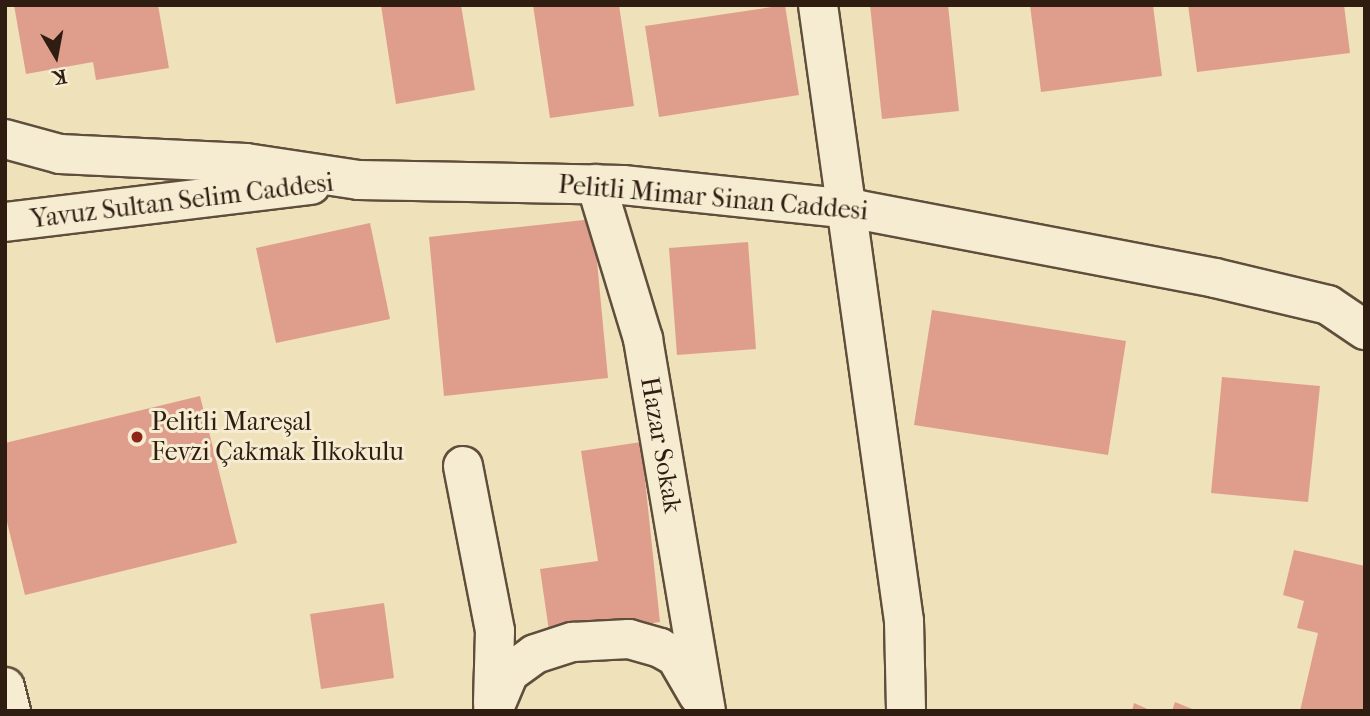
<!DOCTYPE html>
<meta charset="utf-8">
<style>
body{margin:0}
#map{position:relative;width:1370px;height:716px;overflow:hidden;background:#efe1b9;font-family:"IM FELL French Canon",serif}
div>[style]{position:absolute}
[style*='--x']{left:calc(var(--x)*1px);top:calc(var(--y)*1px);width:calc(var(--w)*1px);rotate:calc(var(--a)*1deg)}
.building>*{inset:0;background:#df9e8b}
.roads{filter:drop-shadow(2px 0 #5f4e3c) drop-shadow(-2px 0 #5f4e3c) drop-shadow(0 2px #5f4e3c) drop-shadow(0 -2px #5f4e3c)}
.minor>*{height:38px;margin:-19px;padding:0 19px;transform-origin:19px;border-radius:19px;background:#f5ecd2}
.dots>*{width:19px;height:19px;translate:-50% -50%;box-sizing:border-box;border:4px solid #f5ecd2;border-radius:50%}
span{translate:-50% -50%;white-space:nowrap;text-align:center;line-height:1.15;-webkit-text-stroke:6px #f5ecd2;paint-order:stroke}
.street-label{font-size:26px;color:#2f1d12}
.poi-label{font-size:26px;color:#2f1d12}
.left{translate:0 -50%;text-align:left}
.frame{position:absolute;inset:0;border:7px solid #2f1d12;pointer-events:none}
.north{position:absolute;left:21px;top:21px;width:70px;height:70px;-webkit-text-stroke:5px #f5ecd2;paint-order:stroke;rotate:170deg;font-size:19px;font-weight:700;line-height:28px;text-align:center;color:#2f1d12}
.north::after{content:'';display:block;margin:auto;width:24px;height:32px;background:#2f1d12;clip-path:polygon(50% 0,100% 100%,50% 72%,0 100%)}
</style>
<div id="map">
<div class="building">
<div style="clip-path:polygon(14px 5px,158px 5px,169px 68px,96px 80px,93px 62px,26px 74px)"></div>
<div style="clip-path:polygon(381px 5px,461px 5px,475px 90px,396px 104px)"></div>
<div style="clip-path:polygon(533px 5px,619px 5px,634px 106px,550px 118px)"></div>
<div style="clip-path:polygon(785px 5px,799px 95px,659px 117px,645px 26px)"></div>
<div style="clip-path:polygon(870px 5px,948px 5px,959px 111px,882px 119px)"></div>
<div style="clip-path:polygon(1030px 5px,1153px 5px,1162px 76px,1041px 92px)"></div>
<div style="clip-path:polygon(1188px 5px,1344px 5px,1350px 53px,1197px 72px)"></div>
<div style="clip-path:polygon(593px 219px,608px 378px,444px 396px,429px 237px)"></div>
<div style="clip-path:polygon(370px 223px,390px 319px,276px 343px,256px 248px)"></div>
<div style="clip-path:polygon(748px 242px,756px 349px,677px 355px,669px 248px)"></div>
<div style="clip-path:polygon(932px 310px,1126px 341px,1108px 455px,914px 425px)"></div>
<div style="clip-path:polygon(1222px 377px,1320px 386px,1308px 502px,1211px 493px)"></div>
<div style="clip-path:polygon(200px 396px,237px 543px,25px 595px,5px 514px,5px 443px)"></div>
<div style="clip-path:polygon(641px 442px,660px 622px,550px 638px,540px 569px,598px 561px,581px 451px)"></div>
<div style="clip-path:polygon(1294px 550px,1365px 566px,1365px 711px,1300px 711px,1318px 633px,1297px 628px,1304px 601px,1283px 595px)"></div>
<div style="clip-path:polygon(384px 603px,394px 678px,321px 689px,310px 614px)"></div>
<div style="clip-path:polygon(1175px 702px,1197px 711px,1172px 711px)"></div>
<div style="clip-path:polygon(1134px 703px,1152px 711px,1132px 711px)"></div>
</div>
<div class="roads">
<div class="minor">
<div style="--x:818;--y:5;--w:622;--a:82.05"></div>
<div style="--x:904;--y:621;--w:90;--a:88.7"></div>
<div style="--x:5;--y:139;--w:57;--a:15.3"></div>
<div style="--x:60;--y:154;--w:186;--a:2.8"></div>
<div style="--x:246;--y:163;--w:114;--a:8.6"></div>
<div style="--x:359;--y:180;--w:264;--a:1.1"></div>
<div style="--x:623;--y:185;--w:237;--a:6"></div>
<div style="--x:859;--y:210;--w:362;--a:10.8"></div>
<div style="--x:1215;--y:278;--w:116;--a:13.4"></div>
<div style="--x:1328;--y:305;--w:45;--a:34"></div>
<div style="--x:596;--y:184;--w:162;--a:73.1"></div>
<div style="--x:643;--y:339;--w:377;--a:80.4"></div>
<div style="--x:5;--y:222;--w:308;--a:-6.9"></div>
<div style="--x:463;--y:466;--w:168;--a:79"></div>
<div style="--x:495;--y:631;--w:72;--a:91.6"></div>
<div style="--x:5;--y:687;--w:25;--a:76"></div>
<div style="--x:493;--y:711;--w:41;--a:-67.2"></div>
<div style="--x:509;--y:673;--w:32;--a:-36"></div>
<div style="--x:535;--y:654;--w:40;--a:-18"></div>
<div style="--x:573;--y:642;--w:56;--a:-3.1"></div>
<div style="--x:629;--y:639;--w:32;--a:16"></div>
<div style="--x:660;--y:648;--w:18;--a:29"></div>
<div style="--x:676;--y:657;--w:44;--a:59.9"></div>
</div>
</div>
<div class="dots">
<div style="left:137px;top:437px;background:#8f2418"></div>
</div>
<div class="street-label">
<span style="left:713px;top:198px;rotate:5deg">Pelitli Mimar Sinan Caddesi</span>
<span style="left:182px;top:201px;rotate:-7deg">Yavuz Sultan Selim Caddesi</span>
<span style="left:661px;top:445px;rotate:80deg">Hazar Sokak</span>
</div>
<div class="poi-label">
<span class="left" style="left:151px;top:437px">Pelitli Mareşal<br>Fevzi Çakmak İlkokulu</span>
</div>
<div class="frame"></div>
<div class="north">K</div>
</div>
